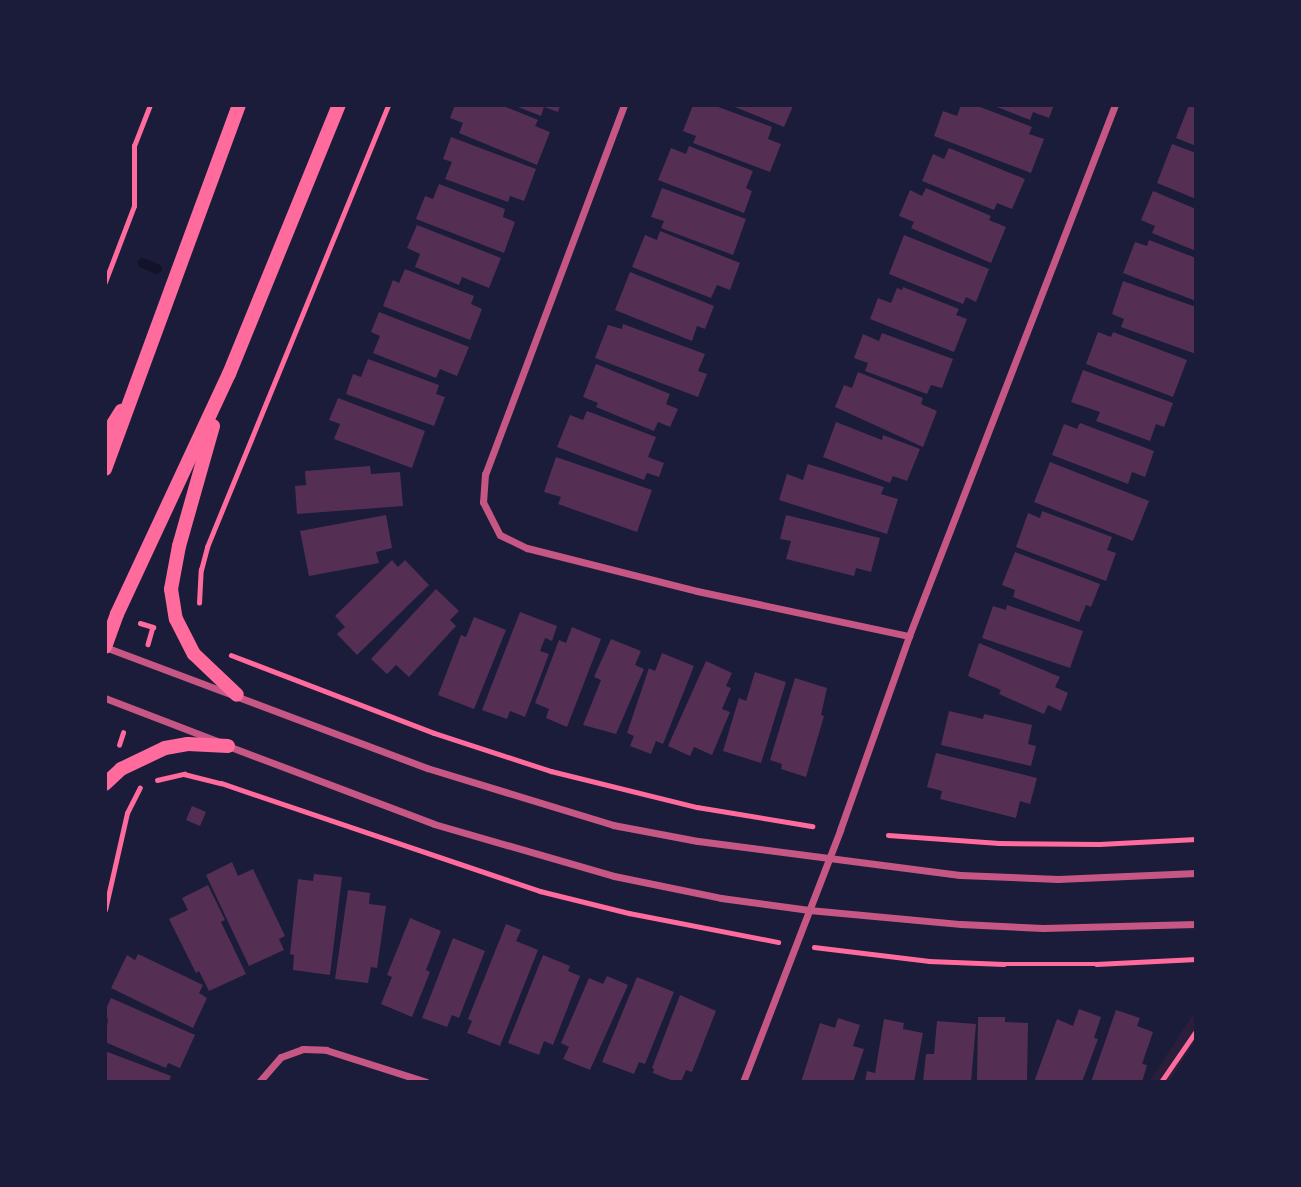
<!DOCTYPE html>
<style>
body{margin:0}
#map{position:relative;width:1301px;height:1187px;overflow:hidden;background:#1b1b3a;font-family:Arial,sans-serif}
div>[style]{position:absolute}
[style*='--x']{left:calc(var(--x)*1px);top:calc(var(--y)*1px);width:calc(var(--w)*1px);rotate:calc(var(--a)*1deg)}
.green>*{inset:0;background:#2a1e3b}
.stream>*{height:10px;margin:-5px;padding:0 5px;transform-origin:5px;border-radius:5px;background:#12122b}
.building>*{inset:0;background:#542f53}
.path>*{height:4.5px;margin:-2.25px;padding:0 2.25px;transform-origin:2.25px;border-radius:2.25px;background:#ff6b9d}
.minor>*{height:7px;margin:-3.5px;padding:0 3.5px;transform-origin:3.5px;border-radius:3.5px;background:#c65784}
.secondary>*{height:14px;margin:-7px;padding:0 7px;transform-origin:7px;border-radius:7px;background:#ff6b9d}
span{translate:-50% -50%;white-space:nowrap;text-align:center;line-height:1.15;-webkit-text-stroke:5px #1b1b3a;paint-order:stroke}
.frame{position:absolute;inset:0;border:107px solid #1b1b3a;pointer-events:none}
</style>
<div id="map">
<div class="green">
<div style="clip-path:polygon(1196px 1010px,1196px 1040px,1169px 1082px,1149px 1082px)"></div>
</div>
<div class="stream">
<div style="--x:143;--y:263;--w:15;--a:23"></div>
</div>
<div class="building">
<div style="clip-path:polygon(455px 105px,501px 105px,538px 120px,535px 126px,550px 132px,537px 165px,459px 133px,463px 123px,450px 118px)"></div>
<div style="clip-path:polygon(513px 105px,560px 105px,558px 112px,544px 107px,541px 116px)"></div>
<div style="clip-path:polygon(693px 105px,713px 105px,772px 127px,768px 139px,781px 144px,770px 172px,693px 143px,696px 136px,683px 131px)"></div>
<div style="clip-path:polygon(730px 105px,791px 105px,793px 106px,784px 127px)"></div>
<div style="clip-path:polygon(961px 105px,975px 105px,1032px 127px,1029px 134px,1044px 139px,1031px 173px,934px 136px,943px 111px,957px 116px)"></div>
<div style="clip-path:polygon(992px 105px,1054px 105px,1049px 118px,1033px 112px,1030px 120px)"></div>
<div style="clip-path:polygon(1189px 105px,1196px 105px,1196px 146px,1176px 138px)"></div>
<div style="clip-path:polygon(451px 137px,536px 169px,524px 201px,510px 196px,508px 202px,445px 179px,452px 162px,443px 159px)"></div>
<div style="clip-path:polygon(1172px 144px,1196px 153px,1196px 199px,1157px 183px)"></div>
<div style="clip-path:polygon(689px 146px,753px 171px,746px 188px,752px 191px,744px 213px,658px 180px,671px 148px,686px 154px)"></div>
<div style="clip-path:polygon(949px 148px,1025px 179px,1012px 209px,997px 203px,994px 210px,922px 181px,933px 154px,944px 159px)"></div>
<div style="clip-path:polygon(439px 184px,505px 209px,503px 217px,515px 222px,504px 253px,416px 219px,425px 196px,433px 199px)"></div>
<div style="clip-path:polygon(662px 188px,746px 219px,733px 255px,661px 228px,664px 221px,651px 217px)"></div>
<div style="clip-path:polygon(926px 188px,991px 216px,989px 220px,1006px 227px,991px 263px,911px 228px,914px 222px,899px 216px,910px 190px,922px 196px)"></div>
<div style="clip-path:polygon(1153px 191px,1196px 209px,1196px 251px,1152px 233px,1155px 226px,1141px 220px)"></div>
<div style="clip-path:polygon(417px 225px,501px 258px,489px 288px,462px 277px,459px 285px,415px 267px,420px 254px,407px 248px)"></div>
<div style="clip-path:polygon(660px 231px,740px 263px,730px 290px,717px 285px,711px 298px,632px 267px,645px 235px,657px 240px)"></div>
<div style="clip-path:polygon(904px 235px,989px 269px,976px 302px,966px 297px,963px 304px,889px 274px)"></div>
<div style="clip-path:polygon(1149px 240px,1196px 258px,1196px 301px,1123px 273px,1135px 242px,1147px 246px)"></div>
<div style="clip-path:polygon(405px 269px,474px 296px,471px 304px,482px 309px,470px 340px,383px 306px,393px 280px,399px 283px)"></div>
<div style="clip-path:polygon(630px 272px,714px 306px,705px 329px,697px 326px,692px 341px,615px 310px)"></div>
<div style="clip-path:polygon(1123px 281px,1196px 307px,1196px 354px,1121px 327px,1124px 319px,1112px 314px)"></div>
<div style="clip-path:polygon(903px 287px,959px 309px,956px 315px,967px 319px,954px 352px,870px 319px,878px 298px,891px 303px,897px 288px,902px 290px)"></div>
<div style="clip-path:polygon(379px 312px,469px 347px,457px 376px,440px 369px,436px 378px,373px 353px,380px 336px,371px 332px)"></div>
<div style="clip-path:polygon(623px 324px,705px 354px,698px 371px,707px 374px,698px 397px,595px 358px,608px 325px,622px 329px)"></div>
<div style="clip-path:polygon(1098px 332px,1111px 337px,1113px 332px,1187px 360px,1173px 397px,1086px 364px)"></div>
<div style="clip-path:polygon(882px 333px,953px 359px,942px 388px,931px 385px,927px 394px,865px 371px,868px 363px,854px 358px,863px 334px,879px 341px)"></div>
<div style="clip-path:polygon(368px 359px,439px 385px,436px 394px,445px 397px,434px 426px,346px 394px,353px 374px,361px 377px)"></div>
<div style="clip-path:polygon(596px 364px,670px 394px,666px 404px,678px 409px,670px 427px,658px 422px,654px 431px,596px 407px,598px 403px,583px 397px)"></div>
<div style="clip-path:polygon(1083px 370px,1173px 403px,1164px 427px,1156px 424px,1150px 441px,1096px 421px,1100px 412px,1071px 402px)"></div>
<div style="clip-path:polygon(858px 372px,923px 398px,921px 404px,937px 411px,923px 447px,835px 407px,844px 385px,852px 388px)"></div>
<div style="clip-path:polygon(338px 398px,425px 431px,412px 468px,334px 439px,340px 424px,329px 420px)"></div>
<div style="clip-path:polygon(587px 411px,656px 437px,648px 457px,664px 463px,659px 477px,647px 473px,644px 480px,557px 447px,570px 415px,583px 420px)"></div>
<div style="clip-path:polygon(836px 422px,882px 440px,883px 435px,920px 449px,907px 481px,893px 476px,890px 483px,823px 457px)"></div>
<div style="clip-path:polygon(1080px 423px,1154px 451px,1145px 477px,1132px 472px,1128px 484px,1052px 455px,1064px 424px,1077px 429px)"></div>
<div style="clip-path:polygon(556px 457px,652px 490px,637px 532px,558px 504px,561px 497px,544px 492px)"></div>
<div style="clip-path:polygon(1050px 462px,1149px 501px,1133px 541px,1034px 502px)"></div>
<div style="clip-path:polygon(808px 464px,884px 487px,881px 494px,898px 499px,887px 534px,779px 500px,787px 474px,803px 480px)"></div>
<div style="clip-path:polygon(370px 466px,371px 474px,400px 472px,403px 506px,297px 514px,295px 486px,306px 485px,305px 471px)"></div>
<div style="clip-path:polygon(1042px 511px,1112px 537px,1107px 550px,1116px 553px,1106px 581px,1016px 547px,1028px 513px,1040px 518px)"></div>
<div style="clip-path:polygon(386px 515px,392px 548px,376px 552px,379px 563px,309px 576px,300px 531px)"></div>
<div style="clip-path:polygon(786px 515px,880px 538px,871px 572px,856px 568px,854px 576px,786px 559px,791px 541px,780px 539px)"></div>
<div style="clip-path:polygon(1015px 552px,1100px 584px,1091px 607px,1086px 605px,1079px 622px,1013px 597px,1015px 590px,1002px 585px)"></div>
<div style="clip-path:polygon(392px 560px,398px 567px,405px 560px,429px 585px,357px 655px,337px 634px,345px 627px,335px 616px)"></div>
<div style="clip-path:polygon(436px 589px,459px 611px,450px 620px,456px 626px,409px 677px,396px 665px,387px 674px,371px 659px)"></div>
<div style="clip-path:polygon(1007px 605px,1083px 631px,1070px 668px,982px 638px,993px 606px,1006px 610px)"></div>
<div style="clip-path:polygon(520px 612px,557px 626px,552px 641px,545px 638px,540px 651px,549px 654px,525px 717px,510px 711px,507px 719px,482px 710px)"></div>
<div style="clip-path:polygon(474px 617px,506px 630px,474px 709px,438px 695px,461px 635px,466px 637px)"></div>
<div style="clip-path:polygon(572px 627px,601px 639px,567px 727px,546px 718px,549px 709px,535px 703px,559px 640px,566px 643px)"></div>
<div style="clip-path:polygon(611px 639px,641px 651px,635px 665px,644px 669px,616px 734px,583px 725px,601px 680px,594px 677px)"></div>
<div style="clip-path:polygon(979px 643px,1060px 677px,1055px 687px,1068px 693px,1061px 711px,1048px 705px,1044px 714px,999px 694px,1001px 690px,968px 676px)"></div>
<div style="clip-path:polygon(662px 653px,694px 666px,663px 744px,656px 741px,651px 754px,630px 746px,634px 736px,627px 733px,649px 668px,655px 671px)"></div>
<div style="clip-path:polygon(706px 661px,732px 673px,726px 686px,731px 688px,722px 709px,730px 712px,712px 755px,694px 747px,690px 756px,668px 746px)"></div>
<div style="clip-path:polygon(755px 672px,786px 682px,761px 763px,723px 751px,739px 698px,746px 701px)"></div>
<div style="clip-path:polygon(795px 678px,827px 688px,821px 715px,824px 716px,806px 777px,781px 769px,782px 764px,770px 760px)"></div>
<div style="clip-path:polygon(949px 711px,983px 719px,984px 714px,1032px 725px,1028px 744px,1036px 746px,1031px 766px,941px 745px)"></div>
<div style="clip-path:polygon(936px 753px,1037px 778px,1030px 804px,1020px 801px,1016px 818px,940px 799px,942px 791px,927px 787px)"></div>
<div style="clip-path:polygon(192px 806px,206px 812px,200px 826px,186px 820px)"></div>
<div style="clip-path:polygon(232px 862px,238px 876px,253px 869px,285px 936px,279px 939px,284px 950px,249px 966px,206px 875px)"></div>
<div style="clip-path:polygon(314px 874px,342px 877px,330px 975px,293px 970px,294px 955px,290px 954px,298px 879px,313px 881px)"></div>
<div style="clip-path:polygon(208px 885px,225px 920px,221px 922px,246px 974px,209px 991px,199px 971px,196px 973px,169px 919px,188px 910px,182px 898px)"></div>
<div style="clip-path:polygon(348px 890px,370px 893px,369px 904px,386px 906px,377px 968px,371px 967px,368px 983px,335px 979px)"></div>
<div style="clip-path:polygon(410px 918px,441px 931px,426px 970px,430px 972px,412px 1017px,381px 1004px,392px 977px,387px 975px)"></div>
<div style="clip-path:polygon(506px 924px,521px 930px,516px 941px,538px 950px,500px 1046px,467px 1033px,472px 1021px,468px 1019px)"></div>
<div style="clip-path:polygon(453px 938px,485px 951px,459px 1018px,452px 1015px,447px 1027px,422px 1018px)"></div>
<div style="clip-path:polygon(138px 954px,203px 985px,199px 993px,207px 998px,193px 1028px,111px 988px,127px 955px,135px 960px)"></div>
<div style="clip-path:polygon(543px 955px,570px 966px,568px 971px,580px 976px,553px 1045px,544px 1041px,539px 1055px,508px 1043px)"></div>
<div style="clip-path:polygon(607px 976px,628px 985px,590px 1070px,563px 1059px,569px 1047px,561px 1043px,589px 978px,603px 984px)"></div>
<div style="clip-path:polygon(637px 977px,674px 992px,645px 1064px,639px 1062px,634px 1074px,602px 1062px)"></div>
<div style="clip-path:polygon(680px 995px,716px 1011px,692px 1072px,686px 1070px,681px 1082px,676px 1082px,653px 1073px,654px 1069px,652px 1068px)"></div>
<div style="clip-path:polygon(111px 998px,195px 1035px,180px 1068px,168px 1063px,166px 1068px,105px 1042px,108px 1019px,105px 1017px,105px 1011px)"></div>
<div style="clip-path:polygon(1079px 1009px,1101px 1017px,1094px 1038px,1098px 1039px,1082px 1082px,1034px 1082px,1057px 1019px,1073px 1026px)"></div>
<div style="clip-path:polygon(1116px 1010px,1140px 1018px,1137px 1026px,1153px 1032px,1142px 1064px,1147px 1065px,1142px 1082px,1091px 1082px)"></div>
<div style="clip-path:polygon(978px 1017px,1005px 1017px,1005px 1022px,1028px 1023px,1027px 1082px,977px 1082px)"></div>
<div style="clip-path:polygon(838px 1018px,860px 1025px,853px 1046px,864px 1049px,853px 1082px,801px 1082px,820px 1023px,835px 1028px)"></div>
<div style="clip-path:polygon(884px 1019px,904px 1023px,903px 1029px,923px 1033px,914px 1082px,865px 1082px,867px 1071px,875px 1073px)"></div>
<div style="clip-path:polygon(937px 1021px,976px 1024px,971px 1082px,923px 1082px,926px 1054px,934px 1054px)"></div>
<div style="clip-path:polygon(105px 1051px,171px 1076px,169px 1082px,105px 1082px)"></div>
</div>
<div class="path">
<div style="--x:105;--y:282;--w:81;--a:-69.1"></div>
<div style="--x:134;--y:206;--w:60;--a:-90"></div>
<div style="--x:134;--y:146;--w:44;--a:-68.7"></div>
<div style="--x:199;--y:603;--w:33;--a:-87"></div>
<div style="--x:201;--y:570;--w:24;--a:-75"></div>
<div style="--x:207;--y:547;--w:478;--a:-67.7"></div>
<div style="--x:140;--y:623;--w:14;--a:17"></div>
<div style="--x:153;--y:627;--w:18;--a:106"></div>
<div style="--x:231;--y:655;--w:217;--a:21"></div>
<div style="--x:434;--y:733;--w:123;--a:18"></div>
<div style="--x:551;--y:771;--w:150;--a:13.9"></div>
<div style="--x:697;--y:807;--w:117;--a:9.4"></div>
<div style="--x:119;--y:745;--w:13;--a:-72"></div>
<div style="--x:157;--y:780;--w:28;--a:-13"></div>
<div style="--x:184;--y:774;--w:38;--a:14"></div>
<div style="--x:221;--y:783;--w:337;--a:18.7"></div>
<div style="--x:540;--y:891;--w:92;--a:13.9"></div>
<div style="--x:629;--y:913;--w:152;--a:11"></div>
<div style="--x:888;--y:835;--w:111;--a:4.1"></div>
<div style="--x:999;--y:843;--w:100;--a:0.6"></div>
<div style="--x:1099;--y:844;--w:97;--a:-3"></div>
<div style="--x:105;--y:910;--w:99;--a:-77.2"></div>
<div style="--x:127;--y:813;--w:28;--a:-63"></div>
<div style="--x:814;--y:947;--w:116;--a:6.9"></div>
<div style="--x:929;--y:961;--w:75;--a:2.3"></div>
<div style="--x:1004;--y:964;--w:92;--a:0"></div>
<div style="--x:1096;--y:964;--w:100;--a:-2.9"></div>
<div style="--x:1161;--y:1082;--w:62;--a:-55.5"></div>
</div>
<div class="minor">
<div style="--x:624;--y:105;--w:394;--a:110.6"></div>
<div style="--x:485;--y:474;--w:28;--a:94"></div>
<div style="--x:483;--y:502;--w:37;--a:63"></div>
<div style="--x:500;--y:535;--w:30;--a:26"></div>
<div style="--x:527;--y:548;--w:175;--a:14.2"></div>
<div style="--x:697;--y:591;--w:217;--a:12"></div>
<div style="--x:105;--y:647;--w:344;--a:20.6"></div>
<div style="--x:427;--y:768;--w:195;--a:17"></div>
<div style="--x:613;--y:825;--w:86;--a:10.7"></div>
<div style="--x:698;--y:841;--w:264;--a:7.4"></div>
<div style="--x:960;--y:875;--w:98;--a:2.3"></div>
<div style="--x:1058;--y:879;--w:138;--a:-2.5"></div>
<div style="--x:105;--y:698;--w:120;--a:21"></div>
<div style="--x:228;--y:746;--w:220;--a:20.7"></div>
<div style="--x:434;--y:824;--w:187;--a:16.1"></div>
<div style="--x:614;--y:876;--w:109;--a:11.6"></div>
<div style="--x:721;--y:898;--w:89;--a:7.8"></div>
<div style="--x:809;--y:910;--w:153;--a:5.3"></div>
<div style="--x:961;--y:924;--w:82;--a:2.8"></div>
<div style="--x:1043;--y:928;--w:153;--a:-1.5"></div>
<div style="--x:259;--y:1082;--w:33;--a:-49"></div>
<div style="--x:281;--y:1057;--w:23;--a:-20"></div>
<div style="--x:303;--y:1049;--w:23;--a:2"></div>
<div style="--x:326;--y:1050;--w:105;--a:17.7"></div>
<div style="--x:743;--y:1082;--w:270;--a:-68.9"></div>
<div style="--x:840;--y:830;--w:206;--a:-70.4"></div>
<div style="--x:909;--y:636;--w:570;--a:-68.8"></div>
</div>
<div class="secondary">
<div style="--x:213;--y:426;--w:125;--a:105.8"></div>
<div style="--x:179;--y:546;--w:44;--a:100.5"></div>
<div style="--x:171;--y:589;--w:30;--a:81"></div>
<div style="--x:176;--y:619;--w:39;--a:63"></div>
<div style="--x:194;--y:654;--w:59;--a:43.6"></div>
<div style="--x:105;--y:437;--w:31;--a:-58"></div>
<div style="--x:105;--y:469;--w:388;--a:-69.8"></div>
<div style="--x:105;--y:647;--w:35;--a:-70"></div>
<div style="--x:117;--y:614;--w:265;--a:-65"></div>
<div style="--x:229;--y:374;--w:291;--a:-67.8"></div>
<div style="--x:105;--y:784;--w:22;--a:-43"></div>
<div style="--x:121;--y:769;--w:49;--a:-25.5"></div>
<div style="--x:165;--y:748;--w:23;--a:-10"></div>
<div style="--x:188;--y:744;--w:40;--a:2.9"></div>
</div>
<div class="frame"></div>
</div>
